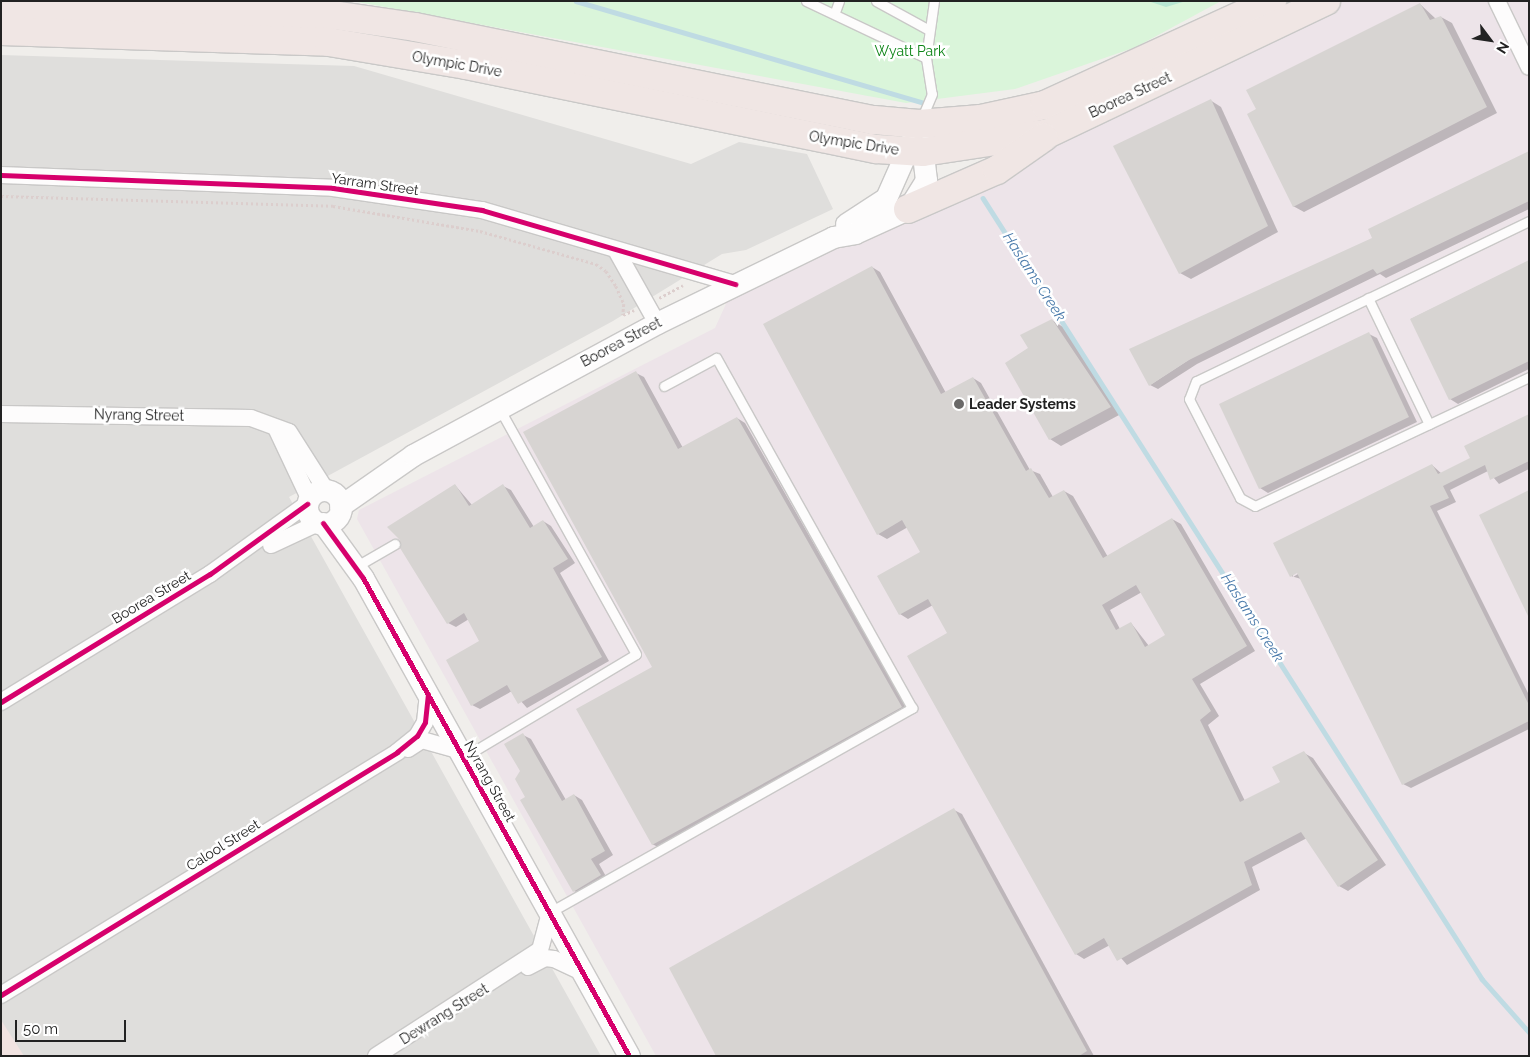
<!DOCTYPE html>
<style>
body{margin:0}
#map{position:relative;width:1530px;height:1057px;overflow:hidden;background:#f0eeeb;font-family:Raleway,sans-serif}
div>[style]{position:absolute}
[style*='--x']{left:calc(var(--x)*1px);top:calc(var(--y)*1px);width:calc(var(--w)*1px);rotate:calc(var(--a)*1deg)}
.residential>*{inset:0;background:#dfdedc}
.commercial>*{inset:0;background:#f1e3e1}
.industrial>*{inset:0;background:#ede4e9}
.park>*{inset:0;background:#daf5da}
.pitch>*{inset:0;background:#b7e6d2}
.shadow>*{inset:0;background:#0003}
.stream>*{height:4.5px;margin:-2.25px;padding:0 2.25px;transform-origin:2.25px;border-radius:2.25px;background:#bfdbe3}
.building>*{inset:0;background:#d7d4d2}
.path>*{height:2.5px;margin-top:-1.25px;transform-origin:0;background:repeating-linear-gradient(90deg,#dccecd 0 2.5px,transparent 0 5px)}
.roads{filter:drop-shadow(1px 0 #c9c8c7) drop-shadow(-1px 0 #c9c8c7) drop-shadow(0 1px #c9c8c7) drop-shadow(0 -1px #c9c8c7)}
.service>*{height:9px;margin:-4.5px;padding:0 4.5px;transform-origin:4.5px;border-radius:4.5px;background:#fdfcfc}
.minor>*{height:16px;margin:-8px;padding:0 8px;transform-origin:8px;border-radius:8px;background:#fdfcfc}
.tertiary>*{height:21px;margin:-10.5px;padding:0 10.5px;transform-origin:10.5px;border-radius:10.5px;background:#fdfcfc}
.tertiary>.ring{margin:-10.5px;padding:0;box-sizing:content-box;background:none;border:21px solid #fdfcfc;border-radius:50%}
.trunk>*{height:28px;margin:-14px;padding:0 14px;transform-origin:14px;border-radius:14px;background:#f0e6e4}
.cycleway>*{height:5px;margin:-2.5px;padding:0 2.5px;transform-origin:2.5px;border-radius:2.5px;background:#d6006c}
.dots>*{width:14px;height:14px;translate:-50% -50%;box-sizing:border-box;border:2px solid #fff;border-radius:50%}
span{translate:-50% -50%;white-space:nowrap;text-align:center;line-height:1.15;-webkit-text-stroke:5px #fff;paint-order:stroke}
.park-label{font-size:14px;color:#0c8416}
.street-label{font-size:14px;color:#222}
.poi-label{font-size:14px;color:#222;font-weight:700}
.left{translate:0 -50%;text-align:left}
.water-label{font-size:15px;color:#4a7aab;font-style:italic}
.frame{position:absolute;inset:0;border:2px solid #222;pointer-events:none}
.north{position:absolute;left:1465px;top:15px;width:50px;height:50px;-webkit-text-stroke:4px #fff;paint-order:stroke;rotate:121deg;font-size:14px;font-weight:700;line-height:20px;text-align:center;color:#222}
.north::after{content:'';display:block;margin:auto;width:18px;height:22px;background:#222;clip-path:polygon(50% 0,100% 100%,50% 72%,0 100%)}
.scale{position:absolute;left:15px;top:1020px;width:111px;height:22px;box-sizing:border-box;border:2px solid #222;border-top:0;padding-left:6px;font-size:15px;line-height:18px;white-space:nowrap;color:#222;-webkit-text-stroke:4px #fff;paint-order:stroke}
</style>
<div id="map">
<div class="residential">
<div style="clip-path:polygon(1px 55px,354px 66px,691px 164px,739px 142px,807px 154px,833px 209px,746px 250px,722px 254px,613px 321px,289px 497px,601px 1056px,1px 1056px)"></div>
</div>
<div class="commercial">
<div style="clip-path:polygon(1px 1020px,24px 1056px,1px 1056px)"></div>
</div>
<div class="industrial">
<div style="clip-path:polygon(1326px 1px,1529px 1px,1529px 1056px,656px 1056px,357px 519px,359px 510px,715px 328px,735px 284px)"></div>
</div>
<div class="park">
<div style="clip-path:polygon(352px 1px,1221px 1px,1136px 47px,1015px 89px,906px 103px)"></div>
</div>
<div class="pitch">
<div style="clip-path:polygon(1148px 1px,1186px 1px,1166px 7px)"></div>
</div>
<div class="shadow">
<div style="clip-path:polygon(1420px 4px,1436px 19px,1441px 17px,1452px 23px,1497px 113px,1304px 212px,1293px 206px)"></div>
<div style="clip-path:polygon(1210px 100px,1221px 107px,1278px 232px,1191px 279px,1180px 273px)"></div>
<div style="clip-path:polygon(1529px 153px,1529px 209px,1386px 278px,1380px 274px,1197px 364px,1158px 389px,1150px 385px,1374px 239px)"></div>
<div style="clip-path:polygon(1529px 261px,1529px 369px,1458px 404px,1450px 399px,1411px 319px)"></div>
<div style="clip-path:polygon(evenodd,872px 267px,880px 272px,946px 393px,973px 378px,981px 383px,1030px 470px,1040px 474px,1053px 497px,1064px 491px,1073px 496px,1108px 557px,1172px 519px,1181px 524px,1255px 651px,1200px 684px,1219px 716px,1208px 725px,1245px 801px,1282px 783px,1304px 753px,1313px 758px,1386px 865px,1348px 891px,1339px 886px,1307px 838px,1252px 867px,1260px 890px,1127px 965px,1110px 945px,1084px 959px,1076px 954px,949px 633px,933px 605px,908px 619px,900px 614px,922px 552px,908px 527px,887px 539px,878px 534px,872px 267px,1142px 592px,1167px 635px,1149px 646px,1131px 623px,1120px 629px,1110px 610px,1142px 592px)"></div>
<div style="clip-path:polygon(1052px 320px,1063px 327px,1121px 414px,1061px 446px,1050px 439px,1007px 364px,1029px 348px)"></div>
<div style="clip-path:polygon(1369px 334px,1377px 338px,1417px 422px,1268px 493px,1260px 488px)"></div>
<div style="clip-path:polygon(636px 373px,644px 377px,683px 448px,737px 418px,745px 423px,909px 711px,660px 848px,652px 844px,654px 668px)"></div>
<div style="clip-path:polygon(evenodd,1529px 416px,1529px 469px,1499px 484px,1488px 471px,1450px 490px,1456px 502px,1437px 511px,1529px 695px,1529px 729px,1411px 788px,1403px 784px,1301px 579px,1291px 576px,1274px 544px,1432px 465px,1442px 474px,1472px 459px,1466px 447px,1529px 416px,1302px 569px,1303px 571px,1293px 577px,1293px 574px,1302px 569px)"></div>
<div style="clip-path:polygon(455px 485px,472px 505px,503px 486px,511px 490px,534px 527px,543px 521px,551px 526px,575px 563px,560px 573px,609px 661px,527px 708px,512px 691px,480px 709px,472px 705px,481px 642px,469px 619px,456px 627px,448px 623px)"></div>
<div style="clip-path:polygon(523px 735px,531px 739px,566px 800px,574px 795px,582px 800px,613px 855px,599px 864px,608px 880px,582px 895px,574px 891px,527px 798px,521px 771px)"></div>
<div style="clip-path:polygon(954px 810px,962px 814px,1094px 1056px,718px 1056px)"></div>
</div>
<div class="stream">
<div style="--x:576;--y:1;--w:364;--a:16.3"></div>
<div style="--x:983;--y:198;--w:927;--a:57.42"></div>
<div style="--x:1482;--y:979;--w:71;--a:48.4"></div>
</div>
<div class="building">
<div style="clip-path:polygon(1420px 3px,1430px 20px,1441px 16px,1487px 107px,1293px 207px,1247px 114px,1256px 109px,1246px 90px)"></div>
<div style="clip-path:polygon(1211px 99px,1268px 226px,1179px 274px,1113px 146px)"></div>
<div style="clip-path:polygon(1529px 151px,1529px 201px,1377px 274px,1373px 269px,1189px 360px,1149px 386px,1129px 349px,1372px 238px,1368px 229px)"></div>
<div style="clip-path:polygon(1529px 260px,1529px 361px,1449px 400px,1410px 319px)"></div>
<div style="clip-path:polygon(evenodd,872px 266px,941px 394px,973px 377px,1026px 471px,1031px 468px,1049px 498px,1064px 490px,1103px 558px,1172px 518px,1247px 646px,1192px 679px,1211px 711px,1200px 720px,1240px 802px,1280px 782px,1272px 767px,1304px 751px,1378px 860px,1338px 887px,1301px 832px,1244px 862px,1252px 885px,1117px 961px,1104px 938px,1075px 955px,907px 656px,947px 633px,928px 599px,899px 615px,877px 576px,920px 552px,902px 520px,877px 535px,763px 324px,872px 266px,1136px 585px,1165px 635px,1145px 647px,1131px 622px,1116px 630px,1102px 605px,1136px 585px)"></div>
<div style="clip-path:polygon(1052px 319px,1111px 407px,1049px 440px,1005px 363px,1028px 348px,1020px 335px)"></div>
<div style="clip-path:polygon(1369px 332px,1409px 417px,1259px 489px,1219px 404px)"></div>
<div style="clip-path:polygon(636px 371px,678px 449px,737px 417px,902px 707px,652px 845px,576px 709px,652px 667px,523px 432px)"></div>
<div style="clip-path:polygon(1529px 414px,1529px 461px,1490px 480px,1485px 465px,1443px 486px,1449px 498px,1430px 506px,1529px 705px,1529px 721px,1402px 785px,1297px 573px,1290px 577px,1273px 543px,1432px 464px,1438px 474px,1470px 458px,1464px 446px)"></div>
<div style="clip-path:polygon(455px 484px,469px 506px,503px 484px,530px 528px,543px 520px,568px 559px,553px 568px,602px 657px,518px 704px,507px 685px,471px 706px,446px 660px,479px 641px,464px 613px,447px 624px,400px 548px,400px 540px,387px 527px)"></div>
<div style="clip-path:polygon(1529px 490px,1529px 618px,1479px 515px)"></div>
<div style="clip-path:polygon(523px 733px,562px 801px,574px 794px,605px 851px,591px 859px,601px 875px,573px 892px,520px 800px,525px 797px,515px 779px,520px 771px,504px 744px)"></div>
<div style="clip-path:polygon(954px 808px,1087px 1051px,1079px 1056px,716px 1056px,669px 968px)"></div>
</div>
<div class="path">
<div style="--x:1;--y:196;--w:332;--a:1.7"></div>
<div style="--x:333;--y:206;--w:149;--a:9.7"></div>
<div style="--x:480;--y:231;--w:121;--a:15.9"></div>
<div style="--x:596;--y:264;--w:12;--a:35"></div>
<div style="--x:606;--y:271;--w:18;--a:56"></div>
<div style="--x:616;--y:286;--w:20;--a:66"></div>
<div style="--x:624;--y:304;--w:11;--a:95"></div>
<div style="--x:623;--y:315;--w:12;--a:-24"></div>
<div style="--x:659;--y:298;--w:27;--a:-28"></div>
</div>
<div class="roads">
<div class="service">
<div style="--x:806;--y:1;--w:133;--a:25.4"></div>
<div style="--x:926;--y:58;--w:36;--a:81"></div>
<div style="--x:932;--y:94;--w:28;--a:113"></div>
<div style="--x:876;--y:1;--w:60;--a:28.7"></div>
<div style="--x:835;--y:12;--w:12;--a:-70"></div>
<div style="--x:926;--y:58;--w:58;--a:-82"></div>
<div style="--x:1529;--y:221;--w:369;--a:154.3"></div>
<div style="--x:1196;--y:381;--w:19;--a:111"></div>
<div style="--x:1189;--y:399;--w:111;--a:62.7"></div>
<div style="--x:1240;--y:498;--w:17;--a:28"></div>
<div style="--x:1255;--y:506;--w:303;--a:-25.2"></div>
<div style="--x:1368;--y:298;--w:140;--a:64.2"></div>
<div style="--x:362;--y:563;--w:38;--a:-30"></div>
<div style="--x:464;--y:757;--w:200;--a:-30.9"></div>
<div style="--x:636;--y:654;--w:282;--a:-119.1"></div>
<div style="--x:550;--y:912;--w:416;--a:-29.4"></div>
<div style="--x:912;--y:708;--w:401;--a:-119.2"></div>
<div style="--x:716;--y:358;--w:59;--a:151.7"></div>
</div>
<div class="minor">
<div style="--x:1497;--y:1;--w:73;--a:64.1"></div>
<div style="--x:1;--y:175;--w:332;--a:2.2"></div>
<div style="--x:333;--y:188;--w:151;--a:8.4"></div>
<div style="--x:482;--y:210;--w:264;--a:16.3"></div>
<div style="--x:616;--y:250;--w:84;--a:60.7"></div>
<div style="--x:1;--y:414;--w:250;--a:0.9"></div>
<div style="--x:251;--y:418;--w:40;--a:20.2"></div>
<div style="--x:289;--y:432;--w:69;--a:57.5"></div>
<div style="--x:276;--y:428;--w:77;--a:64.8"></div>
<div style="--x:271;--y:545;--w:52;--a:-25.1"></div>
<div style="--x:1;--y:702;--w:245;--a:-31.5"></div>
<div style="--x:210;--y:574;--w:120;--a:-35.8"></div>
<div style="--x:408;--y:749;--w:17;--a:-33"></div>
<div style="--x:422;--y:740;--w:41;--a:15.8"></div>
<div style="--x:528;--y:967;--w:19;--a:-28"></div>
<div style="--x:545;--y:958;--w:9;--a:6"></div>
<div style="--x:554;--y:959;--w:33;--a:25"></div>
<div style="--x:1;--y:995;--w:465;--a:-31.5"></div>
<div style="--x:397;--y:752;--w:26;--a:-39"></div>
<div style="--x:417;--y:736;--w:16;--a:-60"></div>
<div style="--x:425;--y:722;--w:28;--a:-84"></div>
<div style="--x:376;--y:1056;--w:195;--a:-32.9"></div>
<div style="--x:540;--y:950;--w:39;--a:-75"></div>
</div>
<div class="tertiary">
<div style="--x:846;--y:224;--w:48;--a:-33"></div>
<div style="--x:886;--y:198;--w:67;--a:-66.1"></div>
<div class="ring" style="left:307px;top:490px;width:13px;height:13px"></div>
<div style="--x:340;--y:506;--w:89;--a:-34.9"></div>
<div style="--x:413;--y:455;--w:277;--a:-28.4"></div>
<div style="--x:657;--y:323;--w:196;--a:-26"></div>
<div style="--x:833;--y:237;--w:22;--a:-10"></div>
<div style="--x:855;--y:233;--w:58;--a:-24.4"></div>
<div style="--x:908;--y:209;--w:34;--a:-58"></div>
<div style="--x:926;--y:180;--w:42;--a:-96.8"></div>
<div style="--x:323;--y:523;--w:68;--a:54"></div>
<div style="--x:363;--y:578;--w:547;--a:60.9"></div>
</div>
<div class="trunk">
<div style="--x:1;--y:4;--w:332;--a:1.9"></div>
<div style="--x:333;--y:15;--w:83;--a:8.3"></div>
<div style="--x:415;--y:27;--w:468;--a:11.5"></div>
<div style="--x:874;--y:120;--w:45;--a:5.1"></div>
<div style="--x:919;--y:124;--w:62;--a:-4.6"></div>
<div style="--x:981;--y:119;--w:66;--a:-12.3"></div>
<div style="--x:1045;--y:105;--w:250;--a:-24.6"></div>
<div style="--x:1;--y:31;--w:328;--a:1.9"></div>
<div style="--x:329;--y:42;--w:139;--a:9.5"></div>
<div style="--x:466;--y:65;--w:419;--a:11.6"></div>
<div style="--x:877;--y:149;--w:46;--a:3.7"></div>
<div style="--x:923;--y:152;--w:127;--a:-8.6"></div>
<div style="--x:1049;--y:133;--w:307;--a:-25.5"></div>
<div style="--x:908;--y:209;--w:97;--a:-23.7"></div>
<div style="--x:997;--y:170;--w:57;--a:-35.1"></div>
</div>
</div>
<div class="cycleway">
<div style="--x:1;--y:175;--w:332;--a:2.2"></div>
<div style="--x:333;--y:188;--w:151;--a:8.4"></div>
<div style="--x:482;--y:210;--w:264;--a:16.3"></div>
<div style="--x:323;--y:523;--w:68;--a:54"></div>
<div style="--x:363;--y:578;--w:547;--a:60.9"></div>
<div style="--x:1;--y:702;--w:245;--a:-31.5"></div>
<div style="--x:210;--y:574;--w:120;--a:-35.8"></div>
<div style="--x:1;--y:995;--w:465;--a:-31.5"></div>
<div style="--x:397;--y:752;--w:26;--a:-39"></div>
<div style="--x:417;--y:736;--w:16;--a:-60"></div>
<div style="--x:425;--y:722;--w:28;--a:-84"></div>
</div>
<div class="dots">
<div style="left:959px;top:404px;background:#6a6968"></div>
</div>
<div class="park-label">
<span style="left:910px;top:51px">Wyatt Park</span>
</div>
<div class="street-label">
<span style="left:457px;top:64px;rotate:10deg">Olympic Drive</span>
<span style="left:1130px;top:95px;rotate:-25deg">Boorea Street</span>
<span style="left:854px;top:143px;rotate:9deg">Olympic Drive</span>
<span style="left:375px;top:184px;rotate:8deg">Yarram Street</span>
<span style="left:621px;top:342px;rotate:-28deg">Boorea Street</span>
<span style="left:139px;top:415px;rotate:1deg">Nyrang Street</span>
<span style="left:151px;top:597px;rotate:-31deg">Boorea Street</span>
<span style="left:490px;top:781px;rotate:61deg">Nyrang Street</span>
<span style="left:223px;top:845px;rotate:-32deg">Calool Street</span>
<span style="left:444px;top:1014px;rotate:-32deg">Dewrang Street</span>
</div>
<div class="poi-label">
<span class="left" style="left:969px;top:404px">Leader Systems</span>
</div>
<div class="water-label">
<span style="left:1034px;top:277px;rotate:57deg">Haslams Creek</span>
<span style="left:1252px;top:618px;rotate:57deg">Haslams Creek</span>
</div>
<div class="frame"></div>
<div class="north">N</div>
<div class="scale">50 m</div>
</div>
